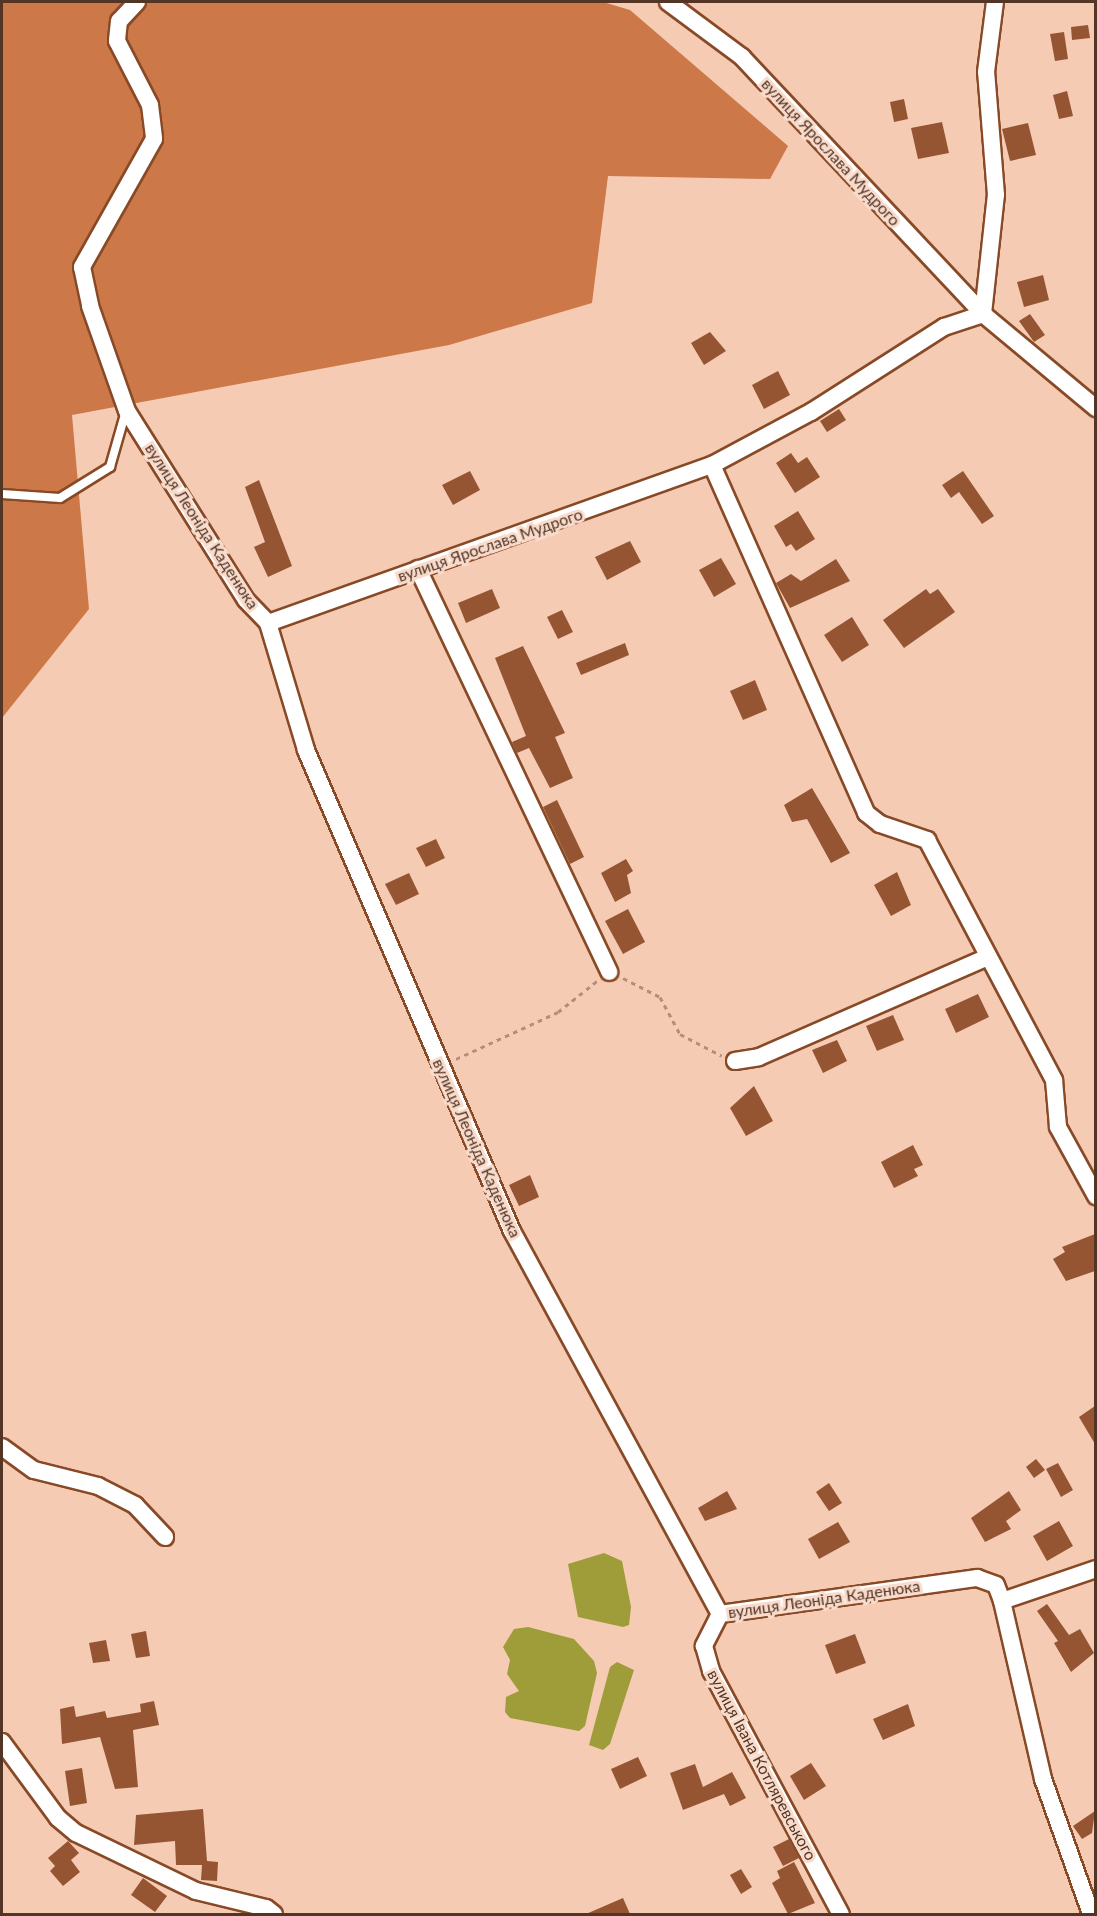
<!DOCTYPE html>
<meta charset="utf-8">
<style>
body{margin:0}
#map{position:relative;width:1097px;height:1916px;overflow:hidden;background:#f6cbb4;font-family:Lato,sans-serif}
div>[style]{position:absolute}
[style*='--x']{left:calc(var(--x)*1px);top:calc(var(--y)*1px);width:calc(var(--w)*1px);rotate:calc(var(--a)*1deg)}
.forest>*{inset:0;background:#cc7849}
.water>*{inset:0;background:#9e9d39}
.building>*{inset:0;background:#955532}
.path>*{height:3px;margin-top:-1.5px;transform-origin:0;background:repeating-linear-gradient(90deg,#b38e7a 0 4.5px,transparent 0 9px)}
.roads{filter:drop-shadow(2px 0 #884a26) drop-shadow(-2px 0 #884a26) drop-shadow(0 2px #884a26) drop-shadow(0 -2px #884a26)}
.service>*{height:8px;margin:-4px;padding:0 4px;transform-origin:4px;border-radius:4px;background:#fff}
.minor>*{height:16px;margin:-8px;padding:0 8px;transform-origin:8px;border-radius:8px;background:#fff}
span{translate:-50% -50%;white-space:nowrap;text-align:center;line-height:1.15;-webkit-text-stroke:6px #f9dbcc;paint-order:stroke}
.street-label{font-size:16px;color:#523525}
.frame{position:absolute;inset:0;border:3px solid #523525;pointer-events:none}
</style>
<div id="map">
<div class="forest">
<div style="clip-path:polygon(2px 2px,603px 2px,630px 10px,788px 146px,770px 179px,608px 176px,592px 303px,449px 345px,72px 415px,89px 609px,2px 718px)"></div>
</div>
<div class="water">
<div style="clip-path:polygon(604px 1553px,622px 1561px,631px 1607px,629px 1625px,623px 1627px,578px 1617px,568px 1564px)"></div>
<div style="clip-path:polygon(528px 1627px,574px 1639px,594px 1661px,597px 1673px,585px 1726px,579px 1731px,510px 1718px,505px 1712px,506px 1697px,519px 1691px,507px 1674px,510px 1660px,503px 1647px,514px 1629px)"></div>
<div style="clip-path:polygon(617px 1662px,634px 1670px,610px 1744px,603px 1750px,589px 1745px,610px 1667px)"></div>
</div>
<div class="building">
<div style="clip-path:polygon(1088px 25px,1090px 38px,1072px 40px,1071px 27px)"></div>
<div style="clip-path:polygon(1064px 32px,1068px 59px,1055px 61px,1050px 34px)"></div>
<div style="clip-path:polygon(1067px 91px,1073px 116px,1059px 119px,1053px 95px)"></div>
<div style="clip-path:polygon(904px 99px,908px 119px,894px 122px,890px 102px)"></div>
<div style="clip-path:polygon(942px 122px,949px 153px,918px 159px,911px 128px)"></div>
<div style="clip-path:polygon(1028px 123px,1036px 155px,1010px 161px,1002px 129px)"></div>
<div style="clip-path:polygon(1043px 275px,1049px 300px,1024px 307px,1017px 282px)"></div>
<div style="clip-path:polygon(1030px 314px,1045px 335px,1034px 342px,1019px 321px)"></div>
<div style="clip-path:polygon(710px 332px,726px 351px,704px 365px,691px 343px)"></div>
<div style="clip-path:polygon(778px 371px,790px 395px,764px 409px,752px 385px)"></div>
<div style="clip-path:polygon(839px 409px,846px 420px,827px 432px,820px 421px)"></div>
<div style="clip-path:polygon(791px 453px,798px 463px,807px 457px,820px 477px,795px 493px,776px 463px)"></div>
<div style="clip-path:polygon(470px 471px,480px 490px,453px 505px,442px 485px)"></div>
<div style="clip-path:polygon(963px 471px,994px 516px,982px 524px,959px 492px,951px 498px,942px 485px)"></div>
<div style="clip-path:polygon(259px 480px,292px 566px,268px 577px,254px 547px,265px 542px,245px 487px)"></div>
<div style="clip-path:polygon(798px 511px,815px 539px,796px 551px,791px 544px,786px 547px,774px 526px)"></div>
<div style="clip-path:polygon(630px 541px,641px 562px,607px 580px,595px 557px)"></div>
<div style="clip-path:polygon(721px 558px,736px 584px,714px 597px,699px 570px)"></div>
<div style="clip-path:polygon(836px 559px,850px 581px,790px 608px,776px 583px,791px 574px,801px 581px)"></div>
<div style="clip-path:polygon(492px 589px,500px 608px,466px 623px,458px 603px)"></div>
<div style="clip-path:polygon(926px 589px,930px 594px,938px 589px,955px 612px,904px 648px,883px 620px)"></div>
<div style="clip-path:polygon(562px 610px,573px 632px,558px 639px,547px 617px)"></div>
<div style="clip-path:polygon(852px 617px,869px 645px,842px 662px,824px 635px)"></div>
<div style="clip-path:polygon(625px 643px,629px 655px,581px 675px,576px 663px)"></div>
<div style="clip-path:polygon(523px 646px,565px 733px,555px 737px,573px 778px,550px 788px,529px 748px,517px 753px,512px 742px,526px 736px,495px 658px)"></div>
<div style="clip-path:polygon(755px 680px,767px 710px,743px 720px,730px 691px)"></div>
<div style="clip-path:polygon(812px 788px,850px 853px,831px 863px,807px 819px,792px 822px,784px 805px)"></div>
<div style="clip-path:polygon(557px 800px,584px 857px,570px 864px,543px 807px)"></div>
<div style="clip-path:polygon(436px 839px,445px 858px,426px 867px,416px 848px)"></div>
<div style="clip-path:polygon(626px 859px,633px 871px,627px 875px,631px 893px,615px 902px,601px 873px)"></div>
<div style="clip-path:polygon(897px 872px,911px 905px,891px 916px,874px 885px)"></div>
<div style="clip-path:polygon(409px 873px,419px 894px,396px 905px,385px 884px)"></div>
<div style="clip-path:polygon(628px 909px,645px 942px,623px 954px,605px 921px)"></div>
<div style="clip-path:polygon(978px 994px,989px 1017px,956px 1033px,945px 1009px)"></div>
<div style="clip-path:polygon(893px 1015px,904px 1040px,877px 1051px,866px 1026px)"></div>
<div style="clip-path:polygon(837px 1040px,847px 1061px,823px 1073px,812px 1050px)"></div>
<div style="clip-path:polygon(754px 1086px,773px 1121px,746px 1136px,730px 1108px)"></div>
<div style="clip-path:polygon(913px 1145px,923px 1165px,914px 1169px,918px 1176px,894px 1188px,881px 1162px)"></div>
<div style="clip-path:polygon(530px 1175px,539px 1197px,519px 1206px,509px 1185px)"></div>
<div style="clip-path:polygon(1095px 1234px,1095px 1271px,1066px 1281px,1053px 1259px,1065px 1252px,1062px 1247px)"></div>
<div style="clip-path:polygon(1095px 1406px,1095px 1444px,1079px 1417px)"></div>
<div style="clip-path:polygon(1036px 1459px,1045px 1470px,1034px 1478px,1026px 1467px)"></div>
<div style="clip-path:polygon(1058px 1463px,1073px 1490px,1061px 1497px,1046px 1469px)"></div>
<div style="clip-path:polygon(829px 1483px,842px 1503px,829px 1511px,816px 1492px)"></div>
<div style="clip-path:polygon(727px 1491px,737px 1509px,705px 1521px,698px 1508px)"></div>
<div style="clip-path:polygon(1009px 1491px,1021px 1510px,1006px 1521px,1011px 1529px,985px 1542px,971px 1518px)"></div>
<div style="clip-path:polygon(1059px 1521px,1073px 1546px,1047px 1561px,1033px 1536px)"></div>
<div style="clip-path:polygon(838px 1522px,850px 1542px,819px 1559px,808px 1539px)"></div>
<div style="clip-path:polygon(1047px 1604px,1069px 1635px,1080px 1629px,1094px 1653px,1071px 1672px,1054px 1643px,1058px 1641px,1037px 1611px)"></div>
<div style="clip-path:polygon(146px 1631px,150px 1656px,136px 1658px,131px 1634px)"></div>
<div style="clip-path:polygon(855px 1634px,866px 1663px,836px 1674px,825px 1645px)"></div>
<div style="clip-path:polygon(106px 1640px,110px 1661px,93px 1663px,89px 1643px)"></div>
<div style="clip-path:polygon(154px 1701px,159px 1725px,133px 1730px,138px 1787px,115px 1789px,100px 1737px,62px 1744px,60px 1709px,74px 1706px,76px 1717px,105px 1711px,107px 1718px,141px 1712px,140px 1704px)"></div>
<div style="clip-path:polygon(908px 1704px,915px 1726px,883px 1740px,873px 1719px)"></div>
<div style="clip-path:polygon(638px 1757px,647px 1776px,620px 1789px,611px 1769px)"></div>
<div style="clip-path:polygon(811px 1763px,826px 1786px,804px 1800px,790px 1776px)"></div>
<div style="clip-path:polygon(695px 1764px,703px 1787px,732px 1772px,746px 1798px,730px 1806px,724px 1794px,683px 1810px,670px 1773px)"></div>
<div style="clip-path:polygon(82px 1768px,87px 1803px,70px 1806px,65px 1771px)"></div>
<div style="clip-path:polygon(203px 1809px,207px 1861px,218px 1862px,217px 1881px,201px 1880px,202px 1865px,176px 1865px,175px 1841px,134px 1845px,136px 1815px)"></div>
<div style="clip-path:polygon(1095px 1811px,1092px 1833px,1082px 1839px,1073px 1826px)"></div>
<div style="clip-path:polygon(789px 1839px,799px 1858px,783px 1866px,773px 1847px)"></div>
<div style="clip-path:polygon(68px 1841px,79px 1853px,71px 1860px,80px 1872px,63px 1886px,50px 1871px,55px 1866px,48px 1858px)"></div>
<div style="clip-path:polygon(794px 1862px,815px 1903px,788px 1914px,772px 1883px,780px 1878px,777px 1871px)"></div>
<div style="clip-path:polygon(741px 1869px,752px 1887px,741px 1894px,730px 1875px)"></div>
<div style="clip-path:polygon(143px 1878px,167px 1896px,155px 1912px,131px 1895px)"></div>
<div style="clip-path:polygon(623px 1898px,630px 1914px,586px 1914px)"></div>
</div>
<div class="path">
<div style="--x:623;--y:978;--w:42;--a:27.2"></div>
<div style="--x:660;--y:997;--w:42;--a:61.6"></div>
<div style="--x:680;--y:1034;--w:47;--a:27.6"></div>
<div style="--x:456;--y:1059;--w:112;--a:-24.7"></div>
<div style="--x:558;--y:1012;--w:50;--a:-38.5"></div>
</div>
<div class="roads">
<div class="service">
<div style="--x:2;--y:494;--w:58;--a:3.9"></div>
<div style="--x:60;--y:498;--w:59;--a:-31.8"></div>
<div style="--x:110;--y:467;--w:58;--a:-74.1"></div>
</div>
<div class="minor">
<div style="--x:137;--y:2;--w:26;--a:133"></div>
<div style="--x:119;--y:21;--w:20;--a:96"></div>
<div style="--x:117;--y:41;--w:72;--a:62.7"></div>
<div style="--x:150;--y:105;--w:34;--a:83"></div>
<div style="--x:154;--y:139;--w:147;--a:119.4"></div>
<div style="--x:82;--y:267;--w:40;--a:78"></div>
<div style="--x:90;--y:306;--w:111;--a:70.6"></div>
<div style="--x:127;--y:411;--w:223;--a:57.8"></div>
<div style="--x:246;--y:600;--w:32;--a:46"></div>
<div style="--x:268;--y:623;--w:133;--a:73.3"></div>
<div style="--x:306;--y:750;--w:523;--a:66.82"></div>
<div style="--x:512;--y:1231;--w:436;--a:61.5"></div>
<div style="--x:720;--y:1614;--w:260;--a:-8"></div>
<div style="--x:977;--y:1578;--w:20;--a:20"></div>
<div style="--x:996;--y:1585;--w:17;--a:69"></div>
<div style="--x:1002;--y:1601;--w:99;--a:-18.8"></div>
<div style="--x:668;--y:2;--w:92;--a:36.6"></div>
<div style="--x:742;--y:57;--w:352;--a:46.8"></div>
<div style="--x:983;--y:314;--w:147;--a:39.8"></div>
<div style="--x:712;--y:465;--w:381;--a:66.1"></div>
<div style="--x:866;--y:813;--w:18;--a:38"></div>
<div style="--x:880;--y:824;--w:50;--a:18.8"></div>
<div style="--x:927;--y:840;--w:272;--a:62.1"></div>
<div style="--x:1054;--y:1080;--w:47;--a:85.1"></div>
<div style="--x:1058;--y:1127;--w:79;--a:61.2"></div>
<div style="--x:418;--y:569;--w:446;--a:64.6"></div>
<div style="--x:268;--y:623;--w:471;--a:-19.6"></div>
<div style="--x:712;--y:465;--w:112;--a:-28.2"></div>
<div style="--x:811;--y:412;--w:158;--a:-32.6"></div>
<div style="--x:944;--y:327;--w:41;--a:-18.4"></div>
<div style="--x:983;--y:314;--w:120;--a:-83.8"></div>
<div style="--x:996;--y:195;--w:123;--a:-94.6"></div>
<div style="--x:986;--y:72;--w:71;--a:-82.7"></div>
<div style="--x:735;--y:1061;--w:24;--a:-9"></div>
<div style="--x:759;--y:1057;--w:250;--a:-23.6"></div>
<div style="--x:2;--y:1447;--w:39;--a:36"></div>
<div style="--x:34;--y:1470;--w:66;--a:14"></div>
<div style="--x:98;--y:1486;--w:42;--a:27.2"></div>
<div style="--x:135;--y:1505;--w:44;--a:46.8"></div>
<div style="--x:1002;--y:1601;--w:183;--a:77"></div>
<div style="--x:1043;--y:1779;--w:143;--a:70.4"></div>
<div style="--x:720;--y:1614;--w:36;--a:117"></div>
<div style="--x:704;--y:1646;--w:26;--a:74"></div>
<div style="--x:711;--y:1671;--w:276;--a:61.9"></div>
<div style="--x:2;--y:1742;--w:94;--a:53.6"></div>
<div style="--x:58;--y:1818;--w:23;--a:40"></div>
<div style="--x:76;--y:1833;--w:133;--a:25.8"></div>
<div style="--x:196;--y:1891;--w:72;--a:13.7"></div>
<div style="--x:266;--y:1908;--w:10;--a:37"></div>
</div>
</div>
<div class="street-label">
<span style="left:831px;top:152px;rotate:47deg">вулиця Ярослава Мудрого</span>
<span style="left:202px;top:526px;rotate:57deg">вулиця Леоніда Каденюка</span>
<span style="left:490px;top:545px;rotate:-19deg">вулиця Ярослава Мудрого</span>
<span style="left:477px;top:1148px;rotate:66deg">вулиця Леоніда Каденюка</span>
<span style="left:824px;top:1599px;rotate:-8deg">вулиця Леоніда Каденюка</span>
<span style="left:762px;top:1765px;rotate:62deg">вулиця Івана Котляревського</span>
</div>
<div class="frame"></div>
</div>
